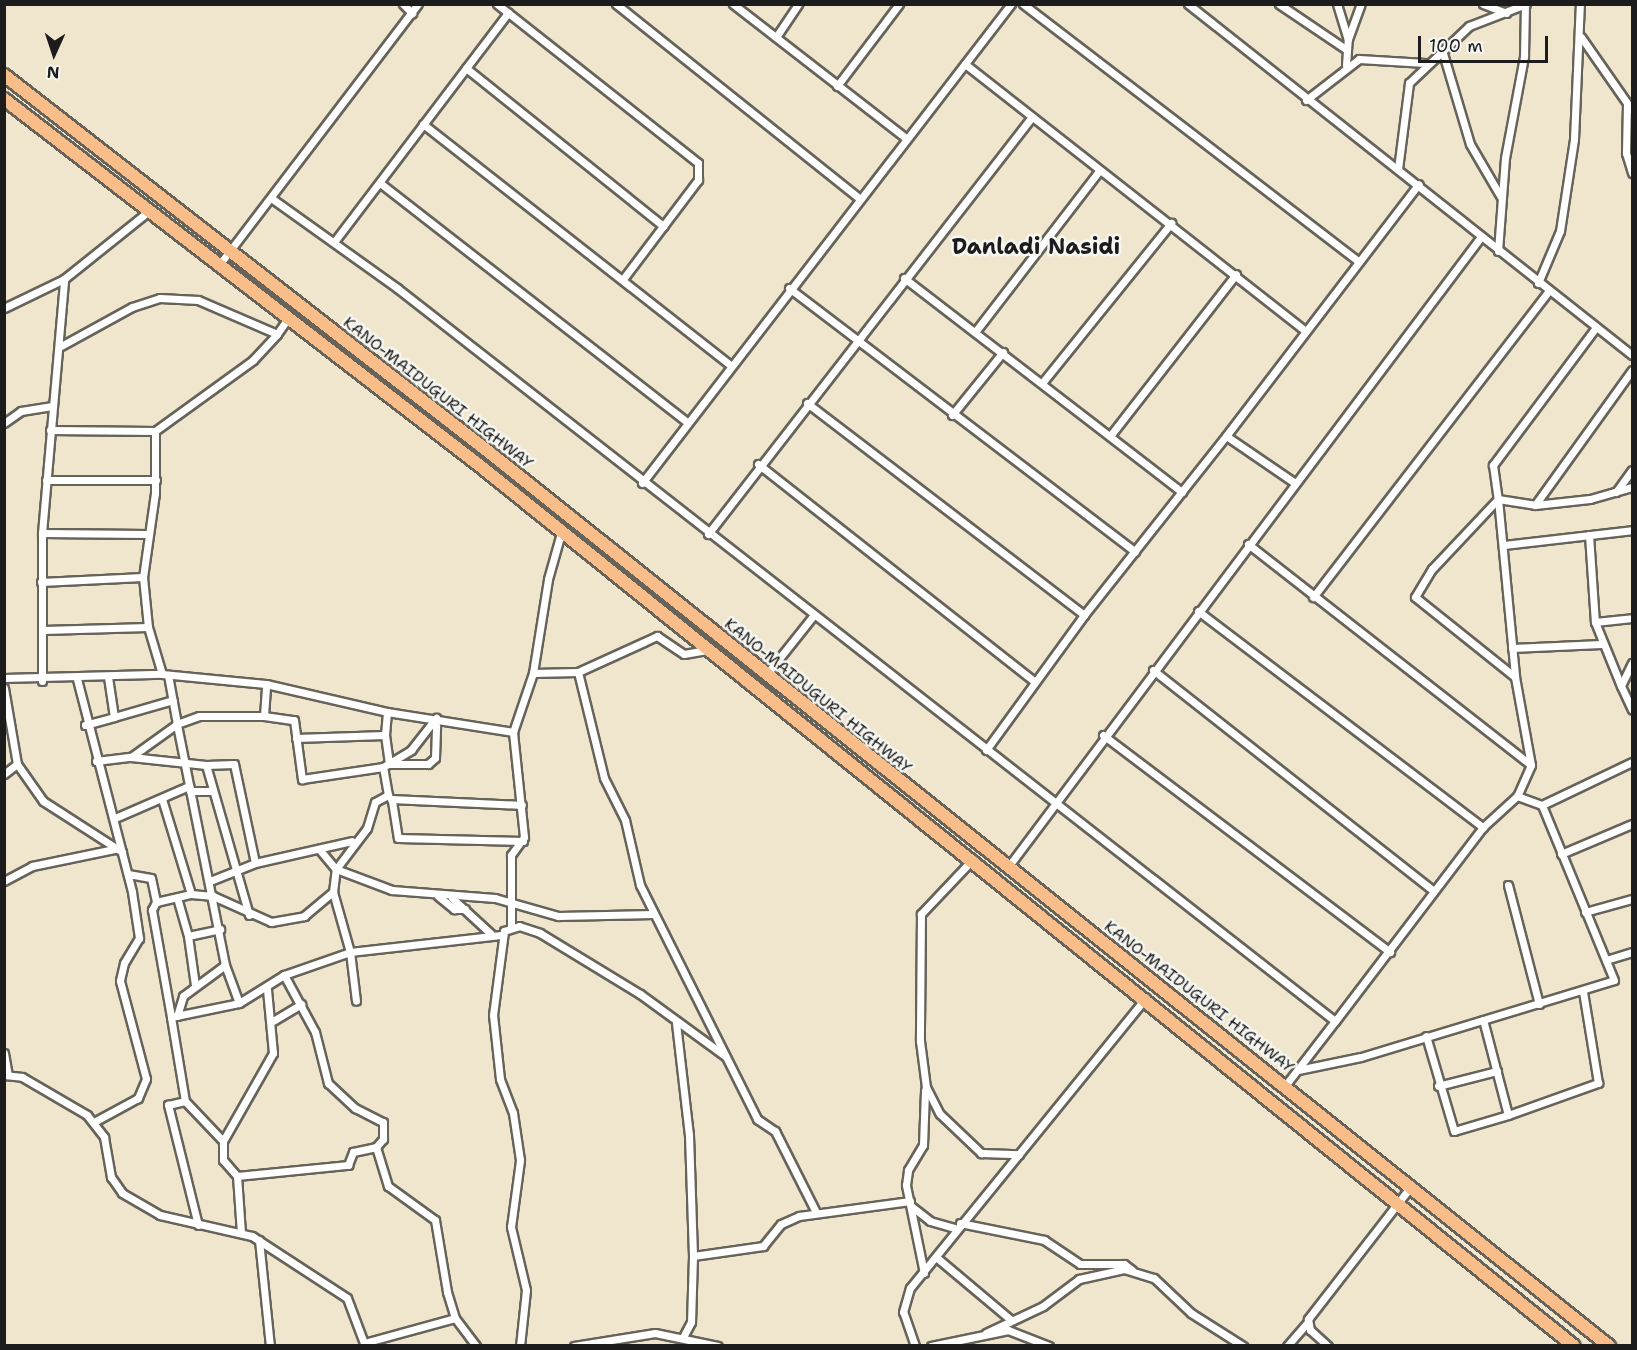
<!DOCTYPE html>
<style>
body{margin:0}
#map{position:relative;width:1637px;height:1350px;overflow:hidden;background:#f0e6ce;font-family:"Shantell Sans",sans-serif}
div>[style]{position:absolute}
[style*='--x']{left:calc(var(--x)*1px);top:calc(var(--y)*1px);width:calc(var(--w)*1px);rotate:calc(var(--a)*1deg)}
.roads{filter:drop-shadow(2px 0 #66635a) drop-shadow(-2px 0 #66635a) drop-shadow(0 2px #66635a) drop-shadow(0 -2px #66635a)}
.street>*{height:7px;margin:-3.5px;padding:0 3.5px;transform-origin:3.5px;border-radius:3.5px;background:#fff}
.highway>*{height:12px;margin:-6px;padding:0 6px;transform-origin:6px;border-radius:6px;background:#f8bd88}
span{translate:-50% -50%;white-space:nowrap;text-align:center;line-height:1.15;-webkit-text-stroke:5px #f6f6f2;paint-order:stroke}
.street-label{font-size:16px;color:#1c1c1c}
.district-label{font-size:22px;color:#1c1c1c;font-weight:700}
.frame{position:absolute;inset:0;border:6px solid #1c1c1c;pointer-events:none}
.north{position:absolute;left:24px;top:24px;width:60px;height:60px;-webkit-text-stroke:4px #f6f6f2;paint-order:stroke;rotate:183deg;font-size:16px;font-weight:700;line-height:24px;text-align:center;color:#1c1c1c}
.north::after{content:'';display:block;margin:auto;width:21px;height:27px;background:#1c1c1c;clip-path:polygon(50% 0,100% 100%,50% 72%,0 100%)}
.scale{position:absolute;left:1418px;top:36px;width:130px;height:27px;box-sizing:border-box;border:3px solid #1c1c1c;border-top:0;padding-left:8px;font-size:18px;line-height:21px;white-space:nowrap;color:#1c1c1c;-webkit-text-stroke:4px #f6f6f2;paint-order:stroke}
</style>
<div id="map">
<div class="roads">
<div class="street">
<div style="--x:403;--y:4;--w:13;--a:45"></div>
<div style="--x:497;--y:4;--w:256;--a:38.3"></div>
<div style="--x:698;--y:163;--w:17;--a:90"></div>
<div style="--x:698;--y:180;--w:124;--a:127.1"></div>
<div style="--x:616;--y:4;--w:310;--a:38.6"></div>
<div style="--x:733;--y:4;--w:219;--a:37.8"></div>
<div style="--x:1023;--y:4;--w:421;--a:37.5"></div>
<div style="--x:1188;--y:4;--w:566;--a:38.33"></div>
<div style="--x:1279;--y:4;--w:82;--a:34.1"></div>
<div style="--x:1337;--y:4;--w:37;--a:73"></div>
<div style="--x:1483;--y:4;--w:25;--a:21"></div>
<div style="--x:776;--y:37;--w:40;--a:-56"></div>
<div style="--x:1581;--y:37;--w:89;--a:55.1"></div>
<div style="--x:1442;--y:50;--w:98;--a:73.4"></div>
<div style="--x:1470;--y:144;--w:61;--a:59.7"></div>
<div style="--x:965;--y:64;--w:431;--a:38.1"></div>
<div style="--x:1346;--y:65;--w:26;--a:-86"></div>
<div style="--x:1348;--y:39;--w:37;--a:-70"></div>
<div style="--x:466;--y:68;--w:253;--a:38.7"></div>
<div style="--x:837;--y:86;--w:103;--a:-52.9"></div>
<div style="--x:1306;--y:100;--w:67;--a:-37.7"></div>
<div style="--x:1359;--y:59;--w:66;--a:3.5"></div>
<div style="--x:1627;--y:104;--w:49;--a:91.2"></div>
<div style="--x:1626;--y:153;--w:21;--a:73"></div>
<div style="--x:423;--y:124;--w:390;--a:38.1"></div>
<div style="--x:1398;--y:169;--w:87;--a:-82.7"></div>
<div style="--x:1409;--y:83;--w:83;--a:-43.5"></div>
<div style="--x:1469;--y:26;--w:61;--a:-21.1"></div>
<div style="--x:380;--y:183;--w:389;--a:37.9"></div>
<div style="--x:271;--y:198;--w:155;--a:35.5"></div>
<div style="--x:397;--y:288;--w:1190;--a:38.01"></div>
<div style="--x:1335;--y:1021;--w:82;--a:127.6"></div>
<div style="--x:334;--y:242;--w:288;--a:-52.8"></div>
<div style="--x:1498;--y:251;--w:93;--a:-85.7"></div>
<div style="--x:1505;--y:158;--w:104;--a:-79.4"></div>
<div style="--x:1524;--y:56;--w:51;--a:-88.9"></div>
<div style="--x:219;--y:265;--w:328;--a:-52.7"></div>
<div style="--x:904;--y:278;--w:351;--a:37.6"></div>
<div style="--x:1538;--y:283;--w:56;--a:-67.1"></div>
<div style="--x:1560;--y:231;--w:93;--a:-81.3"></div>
<div style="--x:1574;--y:139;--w:135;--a:-87.5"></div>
<div style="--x:789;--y:288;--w:435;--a:37.3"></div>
<div style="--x:4;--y:308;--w:67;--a:-25.8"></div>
<div style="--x:64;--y:279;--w:110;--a:-38.7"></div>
<div style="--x:1594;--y:330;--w:169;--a:126.8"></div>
<div style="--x:1493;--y:465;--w:34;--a:82"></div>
<div style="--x:1498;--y:499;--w:179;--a:84.5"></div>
<div style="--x:1515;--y:677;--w:128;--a:-141.3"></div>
<div style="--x:1415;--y:597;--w:33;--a:-59"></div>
<div style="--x:1432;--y:569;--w:96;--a:-46.7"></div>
<div style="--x:1498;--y:499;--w:37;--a:9"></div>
<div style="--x:1535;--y:505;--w:55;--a:-6.2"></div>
<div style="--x:1590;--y:499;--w:44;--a:-15.9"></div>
<div style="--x:975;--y:332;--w:203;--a:-52.4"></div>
<div style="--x:61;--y:346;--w:81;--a:-28.8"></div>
<div style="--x:132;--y:307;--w:29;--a:-18"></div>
<div style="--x:160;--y:298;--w:38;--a:3"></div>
<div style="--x:198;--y:300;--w:86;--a:23.3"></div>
<div style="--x:277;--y:334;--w:21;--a:-55"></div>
<div style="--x:1042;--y:383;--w:206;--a:-51.1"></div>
<div style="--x:807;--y:403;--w:349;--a:37.4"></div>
<div style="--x:952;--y:415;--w:81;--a:-51"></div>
<div style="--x:4;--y:423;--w:21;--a:-35"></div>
<div style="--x:21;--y:411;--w:30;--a:-9"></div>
<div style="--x:50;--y:430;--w:105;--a:0.5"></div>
<div style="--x:155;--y:431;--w:121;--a:-35.9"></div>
<div style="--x:253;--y:360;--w:35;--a:-47"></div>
<div style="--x:155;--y:431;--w:62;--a:90"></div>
<div style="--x:155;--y:493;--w:85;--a:98.1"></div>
<div style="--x:143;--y:577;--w:50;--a:84.3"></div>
<div style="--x:148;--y:627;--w:49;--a:73.4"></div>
<div style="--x:1110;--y:436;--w:205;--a:-52.1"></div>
<div style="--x:758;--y:464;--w:351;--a:38.2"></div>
<div style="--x:46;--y:480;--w:110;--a:0"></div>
<div style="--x:642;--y:483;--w:605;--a:-52.39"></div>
<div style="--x:1295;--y:483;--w:83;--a:-145.7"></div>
<div style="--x:1226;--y:436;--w:317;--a:-52.6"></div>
<div style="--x:1616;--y:492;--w:27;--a:-54"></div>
<div style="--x:1535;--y:505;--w:166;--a:-54.3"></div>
<div style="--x:42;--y:533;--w:104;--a:0.6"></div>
<div style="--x:708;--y:534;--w:527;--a:-52.17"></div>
<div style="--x:1589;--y:535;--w:87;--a:86.1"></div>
<div style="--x:1595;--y:622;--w:69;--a:67.9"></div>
<div style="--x:1248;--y:544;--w:359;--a:38"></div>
<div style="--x:1531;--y:765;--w:34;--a:114"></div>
<div style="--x:1517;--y:796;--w:46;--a:137.6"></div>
<div style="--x:1483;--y:827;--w:244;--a:127.3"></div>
<div style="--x:1503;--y:545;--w:130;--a:-6.6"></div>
<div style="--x:41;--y:582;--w:102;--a:-2.8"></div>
<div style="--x:1313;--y:597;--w:386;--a:-52.4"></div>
<div style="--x:1198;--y:611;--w:358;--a:37.2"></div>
<div style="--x:1595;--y:622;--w:37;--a:-6"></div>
<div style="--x:43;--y:630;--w:105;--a:-1.6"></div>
<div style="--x:1512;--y:648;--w:89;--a:-2.6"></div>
<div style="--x:1632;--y:663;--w:25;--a:116"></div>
<div style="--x:1621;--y:686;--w:26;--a:65"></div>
<div style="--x:1153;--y:670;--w:356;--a:38.2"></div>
<div style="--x:578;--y:672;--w:109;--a:76.2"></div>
<div style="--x:604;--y:778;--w:47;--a:63.4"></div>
<div style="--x:625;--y:820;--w:67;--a:77"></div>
<div style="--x:640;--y:885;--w:262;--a:63.4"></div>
<div style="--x:757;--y:1119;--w:22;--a:34"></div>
<div style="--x:775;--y:1131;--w:91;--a:63.2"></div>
<div style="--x:533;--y:673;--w:45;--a:-1.3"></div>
<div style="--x:578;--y:672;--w:87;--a:-24.5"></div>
<div style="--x:657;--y:636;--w:32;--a:34"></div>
<div style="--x:684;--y:654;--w:23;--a:-10"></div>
<div style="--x:766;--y:675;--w:75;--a:-51.5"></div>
<div style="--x:108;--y:677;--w:40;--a:81.5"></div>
<div style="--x:114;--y:717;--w:61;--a:-16.1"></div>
<div style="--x:1515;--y:677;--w:89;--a:79.7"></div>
<div style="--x:4;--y:678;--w:158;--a:-1.5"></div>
<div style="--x:162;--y:674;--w:104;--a:5.5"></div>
<div style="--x:266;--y:684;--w:124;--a:13"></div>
<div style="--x:387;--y:712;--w:128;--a:9"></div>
<div style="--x:513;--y:732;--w:62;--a:-71.3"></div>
<div style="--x:533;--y:673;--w:95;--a:-80.9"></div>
<div style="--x:548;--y:579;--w:48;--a:-74.2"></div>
<div style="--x:77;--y:679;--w:220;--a:75.5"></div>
<div style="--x:132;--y:892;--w:47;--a:81.3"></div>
<div style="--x:139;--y:938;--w:29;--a:121"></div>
<div style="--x:124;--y:963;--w:18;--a:103"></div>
<div style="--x:120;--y:981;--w:101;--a:75.1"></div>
<div style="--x:146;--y:1079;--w:21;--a:113"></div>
<div style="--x:138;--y:1098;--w:50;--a:151.4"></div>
<div style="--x:42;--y:681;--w:148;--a:-90"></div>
<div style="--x:42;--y:533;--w:255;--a:-85"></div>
<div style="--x:4;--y:688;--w:77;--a:80.3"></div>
<div style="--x:264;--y:716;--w:30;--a:8"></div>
<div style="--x:294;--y:720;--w:60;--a:82.3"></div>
<div style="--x:302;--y:779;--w:82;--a:-8.4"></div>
<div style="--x:85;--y:725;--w:30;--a:-15"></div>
<div style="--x:385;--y:735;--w:23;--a:-85"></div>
<div style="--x:1103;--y:735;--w:360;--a:37.1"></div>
<div style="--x:296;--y:738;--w:89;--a:-1.9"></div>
<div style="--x:385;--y:735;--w:29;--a:82"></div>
<div style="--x:389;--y:764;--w:39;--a:0"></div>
<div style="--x:428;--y:764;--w:9;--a:-41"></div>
<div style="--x:435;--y:758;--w:32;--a:-88"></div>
<div style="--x:986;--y:750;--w:167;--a:-54"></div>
<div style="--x:1084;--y:615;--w:228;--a:-51.6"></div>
<div style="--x:131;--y:757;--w:57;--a:-35.7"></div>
<div style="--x:177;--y:724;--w:50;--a:-100.4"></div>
<div style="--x:96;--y:761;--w:35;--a:-7"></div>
<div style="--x:131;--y:757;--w:75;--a:6.1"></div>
<div style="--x:206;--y:765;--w:156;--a:74"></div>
<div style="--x:206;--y:765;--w:28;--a:-2"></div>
<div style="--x:234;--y:764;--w:101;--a:78"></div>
<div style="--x:4;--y:774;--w:16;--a:-38"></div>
<div style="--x:17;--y:764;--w:45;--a:54.9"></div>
<div style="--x:43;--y:801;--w:94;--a:32.8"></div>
<div style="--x:190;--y:791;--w:22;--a:0"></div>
<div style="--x:1517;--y:796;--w:27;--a:20"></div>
<div style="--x:162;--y:799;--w:99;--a:73"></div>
<div style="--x:391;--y:799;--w:131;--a:2.6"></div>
<div style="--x:392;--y:801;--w:37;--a:81"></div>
<div style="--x:398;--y:838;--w:125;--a:1.4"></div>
<div style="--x:115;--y:818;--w:81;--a:-23.4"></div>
<div style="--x:319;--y:849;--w:26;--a:50"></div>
<div style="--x:336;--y:869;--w:60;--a:20.6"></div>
<div style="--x:392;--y:890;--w:103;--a:4.4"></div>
<div style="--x:495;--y:898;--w:66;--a:15.9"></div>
<div style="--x:558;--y:916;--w:96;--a:-1.2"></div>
<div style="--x:1561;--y:854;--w:77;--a:-22.9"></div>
<div style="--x:973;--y:859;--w:76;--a:133.4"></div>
<div style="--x:921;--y:914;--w:127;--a:90.5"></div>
<div style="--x:920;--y:1041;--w:46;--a:82.6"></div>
<div style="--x:926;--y:1087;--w:30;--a:63"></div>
<div style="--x:940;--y:1114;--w:57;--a:43.6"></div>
<div style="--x:981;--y:1153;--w:38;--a:2"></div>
<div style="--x:1008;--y:867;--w:786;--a:-53.12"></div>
<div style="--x:128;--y:874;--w:23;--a:10"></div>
<div style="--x:151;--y:878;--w:25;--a:78"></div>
<div style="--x:156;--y:902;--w:36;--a:-13"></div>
<div style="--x:191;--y:894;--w:22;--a:5"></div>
<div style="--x:213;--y:896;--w:64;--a:24.1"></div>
<div style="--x:271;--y:922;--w:34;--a:-10"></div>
<div style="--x:304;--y:916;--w:38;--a:-40"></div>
<div style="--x:333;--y:892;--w:23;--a:-83"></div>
<div style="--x:336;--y:869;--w:51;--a:-52.9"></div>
<div style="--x:367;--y:828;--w:27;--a:-73"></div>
<div style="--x:375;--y:802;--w:15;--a:-28"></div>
<div style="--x:388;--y:795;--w:28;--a:-100"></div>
<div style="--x:383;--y:767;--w:33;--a:-31"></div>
<div style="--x:411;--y:750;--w:41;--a:-52"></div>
<div style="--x:4;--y:881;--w:32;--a:-28"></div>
<div style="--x:32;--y:866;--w:84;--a:-11.7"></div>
<div style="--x:210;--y:881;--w:48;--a:-21.8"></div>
<div style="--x:255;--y:863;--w:99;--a:-12.8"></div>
<div style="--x:1508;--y:885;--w:123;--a:75.4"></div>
<div style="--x:333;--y:892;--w:62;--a:74.2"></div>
<div style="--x:350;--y:952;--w:49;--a:83"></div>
<div style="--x:438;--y:896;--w:21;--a:39"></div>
<div style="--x:454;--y:909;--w:11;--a:0"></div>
<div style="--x:452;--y:898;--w:53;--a:42.7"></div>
<div style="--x:178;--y:901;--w:36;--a:74"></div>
<div style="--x:188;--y:936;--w:33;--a:-12"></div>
<div style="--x:156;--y:902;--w:9;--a:117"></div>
<div style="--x:152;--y:910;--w:109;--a:79.9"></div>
<div style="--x:1585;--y:912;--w:49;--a:-15.5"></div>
<div style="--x:511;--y:927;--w:72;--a:-90"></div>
<div style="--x:511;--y:855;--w:22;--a:-54"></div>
<div style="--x:524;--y:837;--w:106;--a:-96"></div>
<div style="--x:188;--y:936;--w:49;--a:81.9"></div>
<div style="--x:1606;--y:960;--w:27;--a:-17"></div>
<div style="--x:284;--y:975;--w:65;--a:61.5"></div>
<div style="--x:315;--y:1032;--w:53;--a:75.7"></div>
<div style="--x:328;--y:1083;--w:37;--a:43"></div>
<div style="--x:355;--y:1108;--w:31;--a:27"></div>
<div style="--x:383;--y:1122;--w:17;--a:90"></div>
<div style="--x:383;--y:1139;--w:11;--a:131"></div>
<div style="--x:376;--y:1147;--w:41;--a:72.9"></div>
<div style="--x:388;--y:1186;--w:58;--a:35.9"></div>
<div style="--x:435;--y:1220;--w:73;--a:80.5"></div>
<div style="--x:447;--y:1292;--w:27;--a:73"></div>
<div style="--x:455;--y:1318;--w:35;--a:53"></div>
<div style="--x:239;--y:1003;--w:40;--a:-110.2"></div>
<div style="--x:225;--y:965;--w:246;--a:-101.3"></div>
<div style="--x:177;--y:724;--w:23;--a:-20"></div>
<div style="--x:199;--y:716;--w:65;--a:0"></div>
<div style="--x:264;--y:716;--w:32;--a:-86"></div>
<div style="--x:177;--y:1016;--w:21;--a:-73"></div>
<div style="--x:183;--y:996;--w:52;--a:-36.4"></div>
<div style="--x:273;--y:1021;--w:33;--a:-31"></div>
<div style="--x:676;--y:1023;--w:113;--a:83.4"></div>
<div style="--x:689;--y:1135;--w:121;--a:88.1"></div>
<div style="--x:693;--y:1256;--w:66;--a:91.7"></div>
<div style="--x:691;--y:1322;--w:15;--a:118"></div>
<div style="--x:1426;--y:1036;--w:99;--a:73.6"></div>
<div style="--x:1454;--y:1131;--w:56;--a:-16.5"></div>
<div style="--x:1508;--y:1115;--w:98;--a:-104.7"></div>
<div style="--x:4;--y:1053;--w:22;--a:80"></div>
<div style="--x:1298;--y:1070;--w:64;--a:-11.7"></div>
<div style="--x:1361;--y:1057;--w:264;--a:-16.9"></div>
<div style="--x:1614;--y:980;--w:189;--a:-112.4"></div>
<div style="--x:1542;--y:805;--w:100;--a:-25.5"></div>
<div style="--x:4;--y:1075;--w:18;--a:6"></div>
<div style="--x:22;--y:1077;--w:75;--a:30.3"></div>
<div style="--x:87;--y:1115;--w:28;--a:52"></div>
<div style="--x:104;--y:1137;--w:41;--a:80.1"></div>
<div style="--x:111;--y:1177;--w:19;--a:55"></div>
<div style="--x:122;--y:1193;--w:44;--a:30.1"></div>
<div style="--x:160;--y:1215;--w:94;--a:12.9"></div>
<div style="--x:252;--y:1236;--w:113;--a:33.1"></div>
<div style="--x:347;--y:1298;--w:48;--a:69.3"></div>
<div style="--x:364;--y:1343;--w:94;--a:-15.4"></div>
<div style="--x:1438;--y:1086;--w:61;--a:-14.3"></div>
<div style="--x:185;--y:1101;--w:55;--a:46.5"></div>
<div style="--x:1508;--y:1115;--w:96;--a:-19.6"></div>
<div style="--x:1598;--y:1083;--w:93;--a:-99.3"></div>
<div style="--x:237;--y:1176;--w:112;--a:-5.7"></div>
<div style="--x:348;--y:1165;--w:14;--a:-69"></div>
<div style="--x:353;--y:1152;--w:24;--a:-12"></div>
<div style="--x:911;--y:1206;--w:24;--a:38"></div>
<div style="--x:930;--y:1221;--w:26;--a:16"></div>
<div style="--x:960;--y:1223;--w:86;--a:11.4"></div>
<div style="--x:1044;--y:1240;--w:43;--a:33.7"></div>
<div style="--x:1080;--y:1264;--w:44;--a:0"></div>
<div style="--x:1124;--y:1264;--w:10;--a:37"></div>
<div style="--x:198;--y:1225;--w:124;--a:-104"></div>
<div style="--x:168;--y:1105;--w:17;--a:-13"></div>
<div style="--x:185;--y:1101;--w:85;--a:-99.5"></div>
<div style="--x:171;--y:1017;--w:69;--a:-11.6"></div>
<div style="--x:239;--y:1003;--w:53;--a:-31.9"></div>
<div style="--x:284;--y:975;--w:70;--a:-19.2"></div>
<div style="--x:350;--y:952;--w:152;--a:-6.4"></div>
<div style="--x:241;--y:1233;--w:57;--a:-94"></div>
<div style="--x:237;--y:1176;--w:21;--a:-131"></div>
<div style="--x:223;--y:1160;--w:19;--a:-90"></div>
<div style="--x:223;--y:1141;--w:101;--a:-60.4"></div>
<div style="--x:273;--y:1053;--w:64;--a:-95.4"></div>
<div style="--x:259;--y:1240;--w:107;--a:84.1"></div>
<div style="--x:693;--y:1256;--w:71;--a:-8.1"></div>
<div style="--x:763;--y:1246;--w:28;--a:-51"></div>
<div style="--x:781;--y:1224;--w:20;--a:-24"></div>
<div style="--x:799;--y:1216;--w:112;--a:-7.7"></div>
<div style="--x:936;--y:1257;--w:97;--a:40"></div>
<div style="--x:924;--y:1273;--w:90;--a:-101.6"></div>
<div style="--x:906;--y:1185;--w:15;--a:-82"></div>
<div style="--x:908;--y:1170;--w:29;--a:-59"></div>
<div style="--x:923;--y:1145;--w:55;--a:-87.9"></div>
<div style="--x:986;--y:1333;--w:63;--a:-25.3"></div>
<div style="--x:1043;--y:1306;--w:45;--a:-36.9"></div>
<div style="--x:1079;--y:1279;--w:46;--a:-12.5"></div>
<div style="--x:1124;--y:1269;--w:31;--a:17"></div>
<div style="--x:1154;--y:1278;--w:51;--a:43.4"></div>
<div style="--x:1191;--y:1313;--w:62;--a:32.4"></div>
<div style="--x:520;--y:1346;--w:56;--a:-83.9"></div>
<div style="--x:526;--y:1290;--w:65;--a:-103.4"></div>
<div style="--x:511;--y:1227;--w:68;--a:-82.3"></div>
<div style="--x:520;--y:1160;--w:48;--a:-98.5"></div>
<div style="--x:513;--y:1113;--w:36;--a:-111"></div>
<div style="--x:500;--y:1079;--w:64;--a:-96.2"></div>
<div style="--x:493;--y:1015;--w:85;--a:-82.5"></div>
<div style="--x:504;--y:931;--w:16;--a:-18"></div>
<div style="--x:519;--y:926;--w:22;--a:18"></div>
<div style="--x:540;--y:933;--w:117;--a:31.4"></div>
<div style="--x:640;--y:994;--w:105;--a:36.1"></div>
<div style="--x:574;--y:1346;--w:82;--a:-9.1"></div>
<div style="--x:655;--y:1333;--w:64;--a:11.7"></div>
<div style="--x:915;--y:1346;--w:36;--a:-109"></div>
<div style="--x:903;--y:1312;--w:25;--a:-74"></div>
<div style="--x:910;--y:1288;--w:374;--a:-50.9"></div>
<div style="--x:931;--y:1346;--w:79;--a:-11.7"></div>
<div style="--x:1008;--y:1330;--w:44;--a:21.3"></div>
<div style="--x:1287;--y:1346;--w:30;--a:-49"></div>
<div style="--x:1328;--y:1346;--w:24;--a:-138"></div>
<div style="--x:1310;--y:1330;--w:11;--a:-100"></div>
<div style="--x:1308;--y:1319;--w:168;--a:-52.2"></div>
</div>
<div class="highway">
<div style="--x:4;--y:75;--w:616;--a:37.87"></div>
<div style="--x:490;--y:453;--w:1432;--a:38.59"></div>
<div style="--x:4;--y:99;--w:600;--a:37.62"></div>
<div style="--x:479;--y:465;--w:1405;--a:38.82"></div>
</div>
</div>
<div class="street-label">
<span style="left:438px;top:393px;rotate:38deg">KANO-MAIDUGURI HIGHWAY</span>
<span style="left:818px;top:696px;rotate:39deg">KANO-MAIDUGURI HIGHWAY</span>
<span style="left:1199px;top:997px;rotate:38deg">KANO-MAIDUGURI HIGHWAY</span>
</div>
<div class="district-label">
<span style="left:1036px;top:247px">Danladi Nasidi</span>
</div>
<div class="frame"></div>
<div class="north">N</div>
<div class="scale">100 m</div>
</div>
